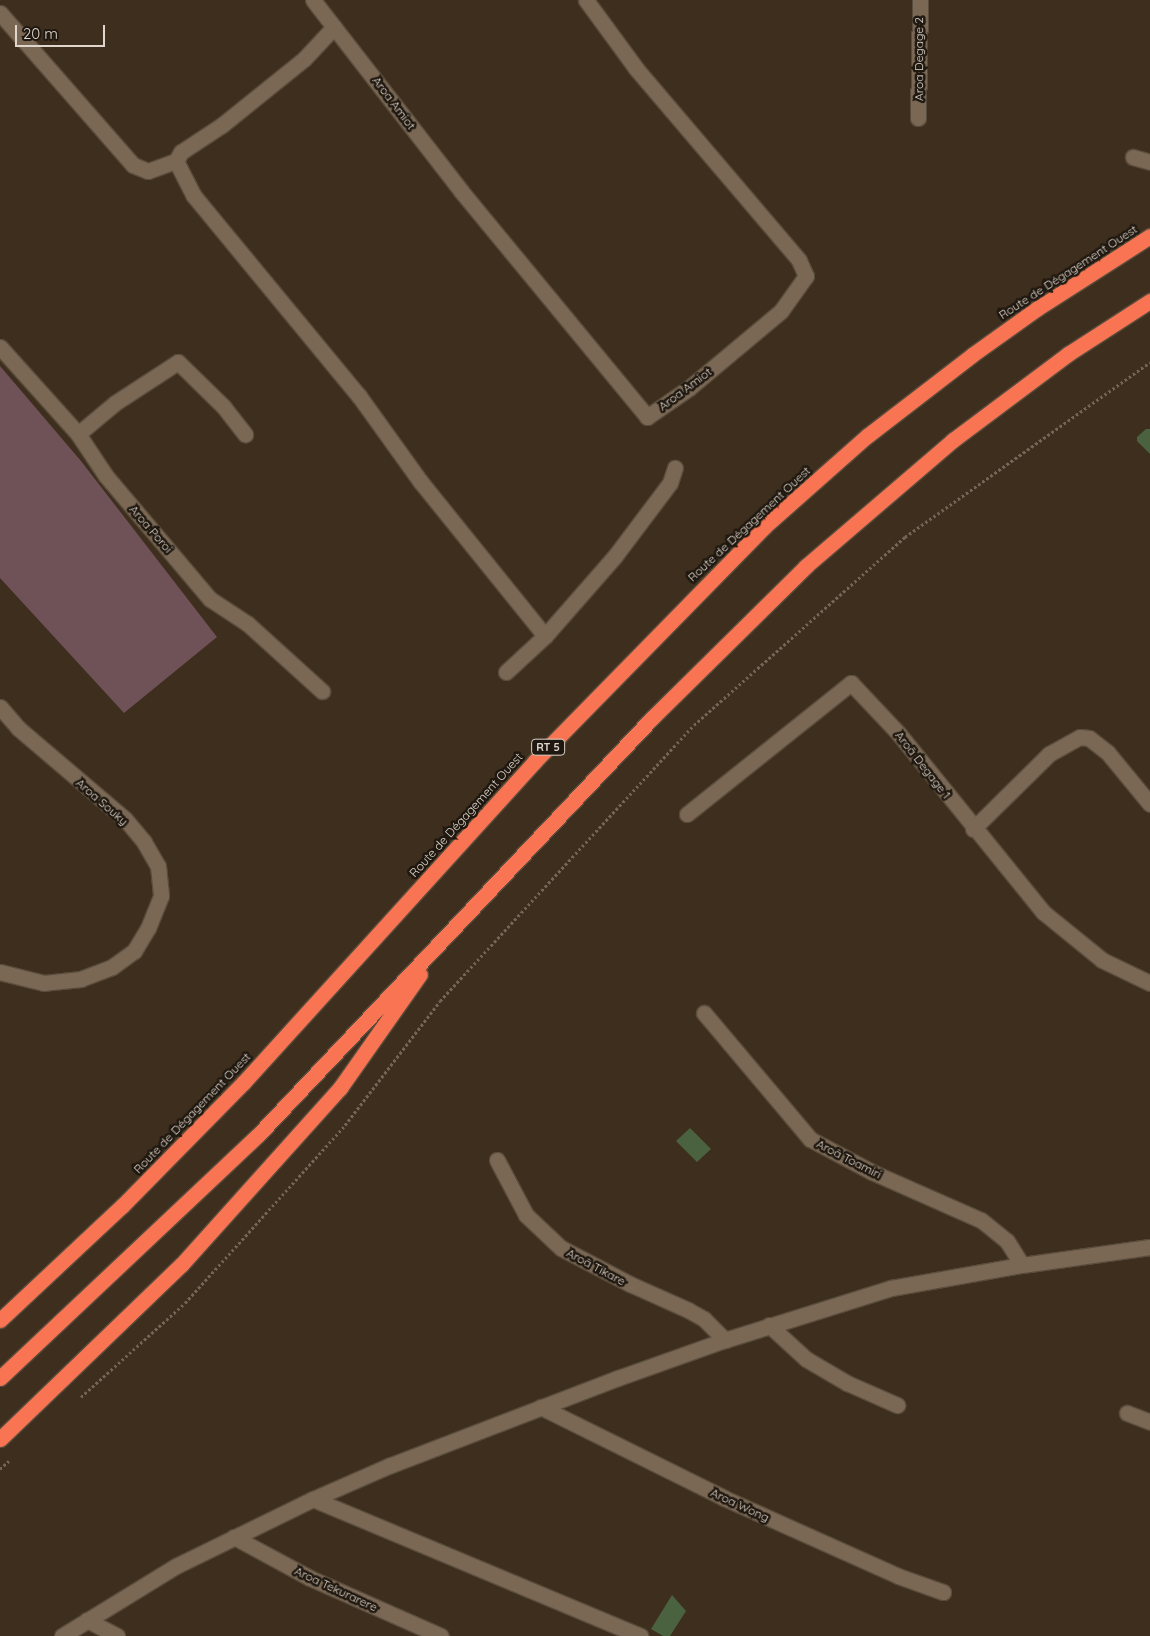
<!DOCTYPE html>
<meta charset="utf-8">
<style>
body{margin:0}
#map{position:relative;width:1150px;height:1636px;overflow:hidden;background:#3e2e1d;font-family:Quicksand,sans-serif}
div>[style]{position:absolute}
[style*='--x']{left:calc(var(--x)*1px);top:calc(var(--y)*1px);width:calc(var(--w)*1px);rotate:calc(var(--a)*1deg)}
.green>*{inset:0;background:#6f5158}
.water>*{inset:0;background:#4a623f}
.path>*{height:3px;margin-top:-1.5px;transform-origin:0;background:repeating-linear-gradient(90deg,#746657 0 2.5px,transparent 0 5px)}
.roads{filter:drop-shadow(1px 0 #594c3c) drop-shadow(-1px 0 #594c3c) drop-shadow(0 1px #594c3c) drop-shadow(0 -1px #594c3c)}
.minor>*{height:15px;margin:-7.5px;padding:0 7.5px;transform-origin:7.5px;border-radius:7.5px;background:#7a6854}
.highway>*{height:15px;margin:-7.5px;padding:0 7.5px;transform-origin:7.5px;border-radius:7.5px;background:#f87452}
span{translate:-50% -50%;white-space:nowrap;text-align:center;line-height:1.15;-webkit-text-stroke:5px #1f1810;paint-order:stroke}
.shield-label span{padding:1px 4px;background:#1f1810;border:1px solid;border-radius:4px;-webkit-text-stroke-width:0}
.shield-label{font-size:11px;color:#e0d6cb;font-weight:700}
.street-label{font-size:12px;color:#e0d6cb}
.scale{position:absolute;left:15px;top:25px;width:90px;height:22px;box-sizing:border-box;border:2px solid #e0d6cb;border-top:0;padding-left:6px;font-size:15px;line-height:18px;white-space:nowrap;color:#e0d6cb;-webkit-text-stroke:4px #1f1810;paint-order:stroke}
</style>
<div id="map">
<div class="green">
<div style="clip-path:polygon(0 366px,81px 461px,217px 637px,124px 713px,0 578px)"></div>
</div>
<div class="water">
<div style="clip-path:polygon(1146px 429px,1150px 429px,1150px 454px,1137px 441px,1137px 437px)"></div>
<div style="clip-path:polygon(690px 1128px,711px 1149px,697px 1162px,676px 1141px)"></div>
<div style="clip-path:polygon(672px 1595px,686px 1611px,670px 1636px,663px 1636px,651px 1629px)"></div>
</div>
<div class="path">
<div style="--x:81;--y:1397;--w:140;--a:-42.1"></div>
<div style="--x:185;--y:1303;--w:239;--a:-48"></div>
<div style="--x:345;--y:1125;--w:156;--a:-52.5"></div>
<div style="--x:440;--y:1001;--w:375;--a:-47.4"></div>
<div style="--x:694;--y:725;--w:283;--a:-41.7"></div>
<div style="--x:905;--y:537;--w:301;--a:-35.5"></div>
<div style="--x:0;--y:1469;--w:12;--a:-42"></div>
</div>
<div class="roads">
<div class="minor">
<div style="--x:313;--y:0;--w:242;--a:52.2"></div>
<div style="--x:461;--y:191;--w:293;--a:50.5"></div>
<div style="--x:647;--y:417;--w:51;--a:-34.6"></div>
<div style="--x:689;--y:388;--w:120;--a:-39.9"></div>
<div style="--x:781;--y:311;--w:43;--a:-54.5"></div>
<div style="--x:806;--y:276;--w:17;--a:-114"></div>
<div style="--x:799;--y:260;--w:253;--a:-130.4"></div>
<div style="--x:635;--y:67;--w:83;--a:-126.2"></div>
<div style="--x:0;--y:13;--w:202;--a:48.8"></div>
<div style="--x:133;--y:165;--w:16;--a:22"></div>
<div style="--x:148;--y:171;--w:30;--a:-20"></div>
<div style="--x:334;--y:27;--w:44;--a:133.2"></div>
<div style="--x:304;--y:59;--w:105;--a:141.2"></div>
<div style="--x:222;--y:125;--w:49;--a:146.6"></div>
<div style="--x:181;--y:152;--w:10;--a:119"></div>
<div style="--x:176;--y:161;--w:39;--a:63"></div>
<div style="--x:194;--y:196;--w:259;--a:50.5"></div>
<div style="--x:359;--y:396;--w:105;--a:54.3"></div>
<div style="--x:420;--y:481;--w:199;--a:51.1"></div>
<div style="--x:918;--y:118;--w:118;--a:-89"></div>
<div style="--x:1133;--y:157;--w:18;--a:16"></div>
<div style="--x:0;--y:347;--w:117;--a:48.1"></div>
<div style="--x:78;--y:434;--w:50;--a:56.3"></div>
<div style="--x:106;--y:476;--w:161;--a:49.8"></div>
<div style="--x:210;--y:599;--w:45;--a:33.3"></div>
<div style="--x:248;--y:624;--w:100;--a:42.2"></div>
<div style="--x:78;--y:434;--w:48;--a:-40"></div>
<div style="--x:115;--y:403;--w:75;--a:-33.1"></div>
<div style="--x:178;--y:362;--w:63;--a:44.4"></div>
<div style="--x:223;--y:406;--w:36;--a:52"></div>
<div style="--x:506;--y:672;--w:53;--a:-42.7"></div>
<div style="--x:545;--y:636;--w:106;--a:-48.8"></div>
<div style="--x:615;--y:556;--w:91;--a:-53"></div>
<div style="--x:670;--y:483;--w:16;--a:-72"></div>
<div style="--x:0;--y:707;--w:28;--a:49"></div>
<div style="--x:18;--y:728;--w:140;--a:40.4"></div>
<div style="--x:125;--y:819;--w:30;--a:50"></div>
<div style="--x:144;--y:842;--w:28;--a:60"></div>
<div style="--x:158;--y:866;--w:30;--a:84"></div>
<div style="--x:161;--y:896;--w:35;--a:112"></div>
<div style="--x:148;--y:928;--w:27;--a:121"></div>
<div style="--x:134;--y:951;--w:27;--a:144"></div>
<div style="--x:112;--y:967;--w:33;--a:159"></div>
<div style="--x:81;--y:979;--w:37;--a:174"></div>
<div style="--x:44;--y:983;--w:45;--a:-166"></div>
<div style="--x:687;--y:814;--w:210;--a:-38.6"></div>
<div style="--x:851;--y:683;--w:70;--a:46.7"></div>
<div style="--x:899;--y:734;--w:229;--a:51"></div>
<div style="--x:1043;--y:912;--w:76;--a:39.1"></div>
<div style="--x:1102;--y:960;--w:53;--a:25.6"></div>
<div style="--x:973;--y:829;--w:107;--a:-44.6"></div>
<div style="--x:1049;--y:754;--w:35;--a:-29"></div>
<div style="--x:1080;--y:737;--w:9;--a:6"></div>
<div style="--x:1089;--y:738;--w:24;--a:38"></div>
<div style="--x:1108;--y:753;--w:66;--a:50.5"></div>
<div style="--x:704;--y:1013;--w:165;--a:49.9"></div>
<div style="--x:810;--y:1139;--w:70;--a:28"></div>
<div style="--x:872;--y:1172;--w:119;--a:23.8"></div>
<div style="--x:981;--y:1220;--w:33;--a:39"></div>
<div style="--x:1007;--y:1241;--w:28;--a:58"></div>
<div style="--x:497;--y:1160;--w:62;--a:62.2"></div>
<div style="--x:526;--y:1215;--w:48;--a:43.3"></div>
<div style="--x:561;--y:1248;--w:78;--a:27.6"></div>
<div style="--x:630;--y:1284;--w:64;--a:24.1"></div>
<div style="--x:688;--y:1310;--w:18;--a:29"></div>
<div style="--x:704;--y:1319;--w:30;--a:45"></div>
<div style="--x:769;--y:1325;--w:50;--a:42.6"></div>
<div style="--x:806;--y:1359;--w:48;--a:30.3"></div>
<div style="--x:847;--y:1383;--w:55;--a:23.7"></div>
<div style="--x:541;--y:1407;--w:204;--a:26.4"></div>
<div style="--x:724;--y:1498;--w:191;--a:24.1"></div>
<div style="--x:898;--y:1576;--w:48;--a:19.6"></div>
<div style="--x:1127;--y:1413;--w:25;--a:21"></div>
<div style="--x:313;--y:1499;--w:355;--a:22.7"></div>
<div style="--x:234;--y:1537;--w:86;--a:28.3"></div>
<div style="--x:310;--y:1578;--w:143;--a:23.9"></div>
<div style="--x:87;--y:1620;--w:34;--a:28"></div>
<div style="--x:62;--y:1636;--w:134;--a:-31.6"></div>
<div style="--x:176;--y:1566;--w:153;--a:-26.1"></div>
<div style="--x:313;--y:1499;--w:85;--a:-23.6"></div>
<div style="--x:391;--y:1465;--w:243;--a:-21"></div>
<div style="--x:618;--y:1378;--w:114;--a:-19.6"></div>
<div style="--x:725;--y:1340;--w:174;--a:-17.4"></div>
<div style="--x:891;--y:1288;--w:133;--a:-10"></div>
<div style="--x:1022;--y:1265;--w:129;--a:-8"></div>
</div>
<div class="highway">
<div style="--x:0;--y:1320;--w:167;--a:-43.1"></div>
<div style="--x:122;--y:1206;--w:174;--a:-45.5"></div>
<div style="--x:244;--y:1082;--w:433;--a:-47.8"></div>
<div style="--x:535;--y:761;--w:327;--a:-45.6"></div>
<div style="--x:764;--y:527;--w:137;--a:-41.5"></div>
<div style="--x:867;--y:436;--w:133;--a:-37.6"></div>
<div style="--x:972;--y:355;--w:81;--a:-35.5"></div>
<div style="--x:1038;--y:308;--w:133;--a:-32.7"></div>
<div style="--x:0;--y:1378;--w:354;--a:-43.3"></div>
<div style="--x:258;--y:1135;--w:574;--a:-46.62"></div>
<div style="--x:652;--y:718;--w:216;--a:-44.6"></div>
<div style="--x:806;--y:566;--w:194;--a:-40.6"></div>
<div style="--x:953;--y:440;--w:144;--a:-36.8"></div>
<div style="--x:1068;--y:354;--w:98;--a:-32.9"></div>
<div style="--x:0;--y:1439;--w:252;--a:-43.9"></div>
<div style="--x:182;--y:1264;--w:237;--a:-48.1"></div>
<div style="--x:340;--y:1088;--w:139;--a:-54.9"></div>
</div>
</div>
<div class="shield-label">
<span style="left:548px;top:747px">RT 5</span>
</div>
<div class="street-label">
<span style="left:919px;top:59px;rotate:-90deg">Aroa Degage 2</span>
<span style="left:394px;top:103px;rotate:53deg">Aroa Amiot</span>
<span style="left:1068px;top:272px;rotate:-33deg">Route de Dégagement Ouest</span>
<span style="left:685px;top:389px;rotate:-37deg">Aroa Amiot</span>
<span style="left:749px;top:524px;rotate:-43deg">Route de Dégagement Ouest</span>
<span style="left:151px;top:529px;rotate:49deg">Aroa Poroi</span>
<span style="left:923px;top:765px;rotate:52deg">Aroā Degage 1</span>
<span style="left:102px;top:802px;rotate:41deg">Aroa Souky</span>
<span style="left:466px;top:815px;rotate:-48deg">Route de Dégagement Ouest</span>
<span style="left:192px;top:1113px;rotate:-46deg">Route de Dégagement Ouest</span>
<span style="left:849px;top:1159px;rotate:27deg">Aroā Toamiri</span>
<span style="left:596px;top:1267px;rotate:28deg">Aroā Tikare</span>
<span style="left:740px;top:1505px;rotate:25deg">Aroa Wong</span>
<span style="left:336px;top:1589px;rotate:25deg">Aroa Tekurarere</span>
</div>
<div class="scale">20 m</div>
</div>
